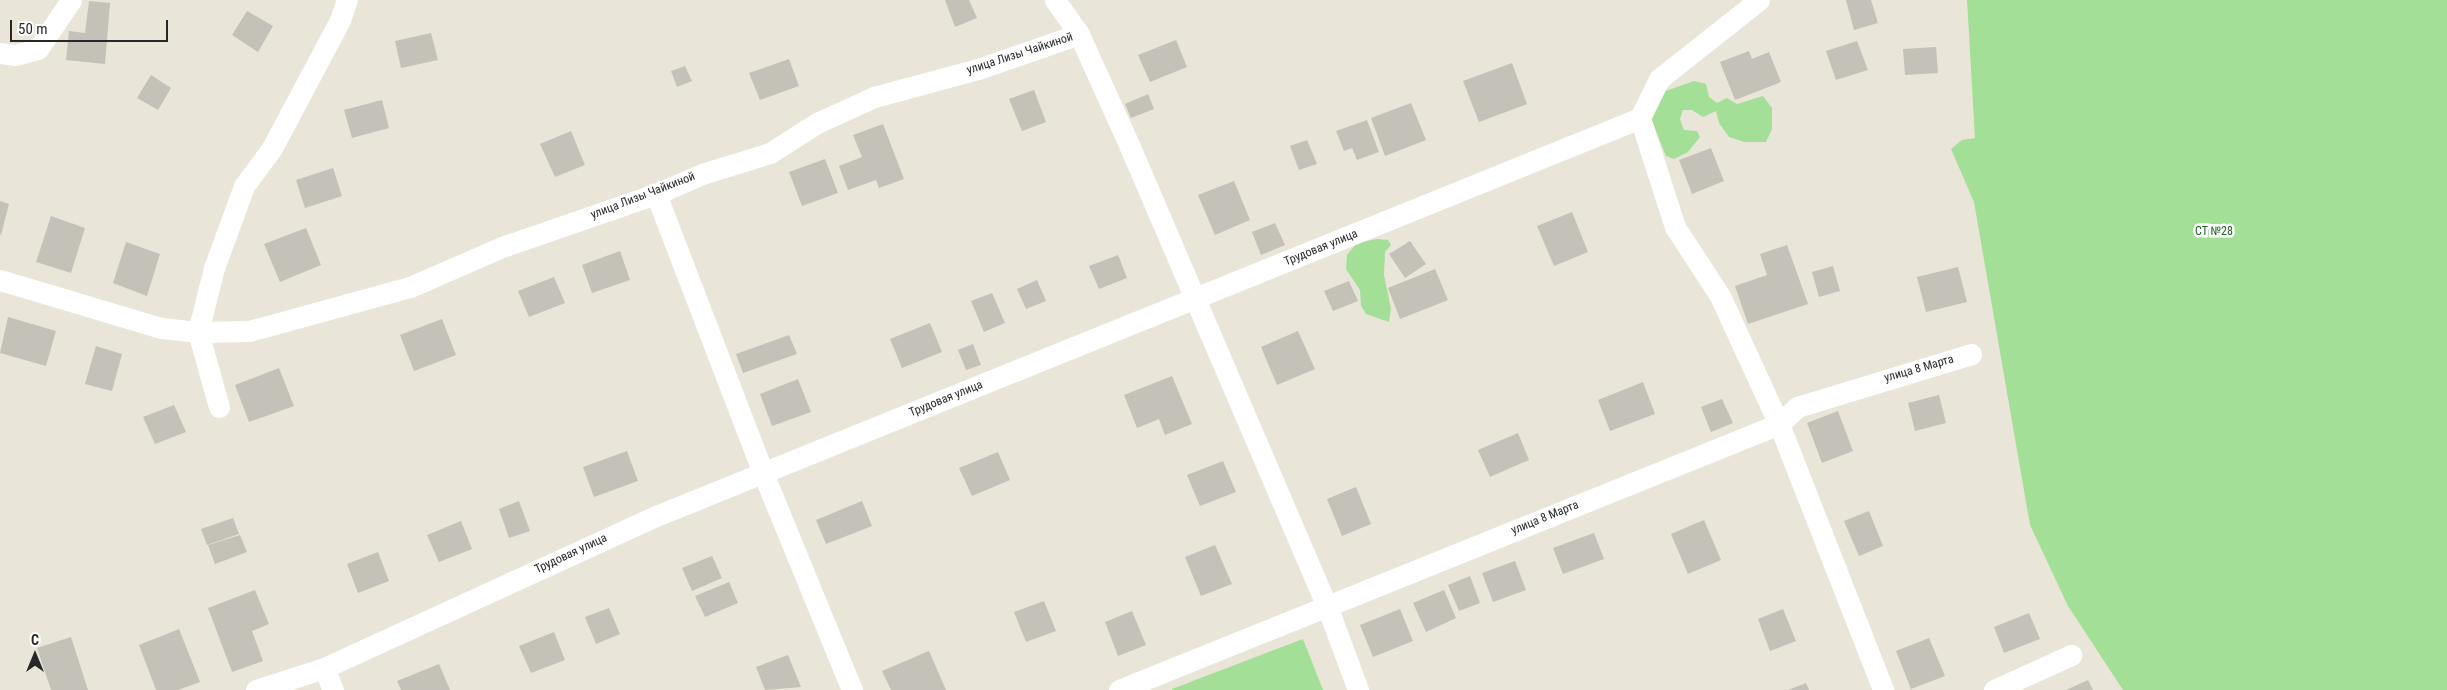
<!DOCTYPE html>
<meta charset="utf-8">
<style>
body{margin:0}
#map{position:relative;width:2447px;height:690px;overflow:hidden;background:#e9e5d8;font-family:"Roboto Condensed",sans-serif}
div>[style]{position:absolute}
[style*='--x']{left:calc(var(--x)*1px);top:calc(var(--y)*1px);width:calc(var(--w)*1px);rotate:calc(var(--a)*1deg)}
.green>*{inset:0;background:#a3df96}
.building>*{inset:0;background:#c4c1b8}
.minor>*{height:21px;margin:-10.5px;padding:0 10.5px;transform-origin:10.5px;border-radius:10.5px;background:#fff}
span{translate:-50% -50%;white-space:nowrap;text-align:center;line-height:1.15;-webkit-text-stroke:5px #fff;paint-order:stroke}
.street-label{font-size:12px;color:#272727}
.park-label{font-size:12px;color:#1e5f1b}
.north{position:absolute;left:10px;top:630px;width:50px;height:50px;-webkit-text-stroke:4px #fff;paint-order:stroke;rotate:0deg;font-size:14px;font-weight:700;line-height:20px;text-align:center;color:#272727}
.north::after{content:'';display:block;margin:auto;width:18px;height:22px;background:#272727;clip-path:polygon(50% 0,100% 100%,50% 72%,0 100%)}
.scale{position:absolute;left:10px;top:20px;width:158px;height:22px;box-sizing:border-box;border:2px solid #272727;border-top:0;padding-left:6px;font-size:15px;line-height:18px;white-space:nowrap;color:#272727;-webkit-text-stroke:4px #fff;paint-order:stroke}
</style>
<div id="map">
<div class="green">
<div style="clip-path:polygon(1967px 0,2447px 0,2447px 690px,2123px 690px,2068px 606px,2030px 525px,1974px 202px,1951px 149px,1962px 140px,1975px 138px)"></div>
<div style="clip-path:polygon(1694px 81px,1706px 84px,1709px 97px,1717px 103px,1727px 98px,1737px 104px,1763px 96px,1772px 108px,1772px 129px,1766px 142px,1744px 142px,1729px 137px,1719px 123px,1716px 111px,1703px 117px,1692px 110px,1683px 110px,1680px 119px,1684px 130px,1697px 131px,1700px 137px,1688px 152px,1674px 159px,1666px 156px,1652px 121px,1651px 104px,1663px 92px)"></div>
<div style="clip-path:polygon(1377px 239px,1388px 240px,1391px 245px,1385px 252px,1384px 275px,1391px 309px,1389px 322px,1366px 314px,1361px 306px,1360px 290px,1346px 269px,1347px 255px,1357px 243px)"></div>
<div style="clip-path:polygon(1303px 639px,1323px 690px,1172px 690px,1172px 689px)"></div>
</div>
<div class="building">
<div style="clip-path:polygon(945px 0,969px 0,977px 18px,955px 27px)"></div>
<div style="clip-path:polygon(1846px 0,1871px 0,1878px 23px,1854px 30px)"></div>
<div style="clip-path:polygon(89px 1px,110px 3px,105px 64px,66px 60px,69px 31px,85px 33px)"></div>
<div style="clip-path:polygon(247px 11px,273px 26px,258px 52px,232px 35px)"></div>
<div style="clip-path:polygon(431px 33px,438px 60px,401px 68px,395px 41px)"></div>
<div style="clip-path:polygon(1176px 40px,1187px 67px,1150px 82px,1138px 55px)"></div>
<div style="clip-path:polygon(1857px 41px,1868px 70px,1836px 80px,1826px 51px)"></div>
<div style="clip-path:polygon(1936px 47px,1938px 73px,1905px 75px,1903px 49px)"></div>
<div style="clip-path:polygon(1749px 51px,1752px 59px,1769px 52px,1781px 82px,1735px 100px,1720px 62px)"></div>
<div style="clip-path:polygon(789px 59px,799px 86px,760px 100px,749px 73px)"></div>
<div style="clip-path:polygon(1512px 63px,1527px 104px,1479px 122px,1463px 81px)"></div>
<div style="clip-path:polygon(685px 66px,692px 81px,677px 87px,671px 71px)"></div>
<div style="clip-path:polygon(151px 75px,171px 88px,158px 110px,137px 98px)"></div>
<div style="clip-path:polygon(1034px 90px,1046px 122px,1022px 131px,1009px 99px)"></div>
<div style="clip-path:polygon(1148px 94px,1154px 109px,1131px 118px,1125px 104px)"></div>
<div style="clip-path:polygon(382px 100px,389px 128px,352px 138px,344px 110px)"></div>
<div style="clip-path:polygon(1411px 103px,1426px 140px,1385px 156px,1371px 118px)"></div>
<div style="clip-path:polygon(1367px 120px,1379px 152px,1357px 160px,1352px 148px,1344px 151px,1336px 131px)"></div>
<div style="clip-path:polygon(883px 124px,904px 179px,879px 188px,876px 180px,848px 190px,839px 166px,862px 157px,853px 135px)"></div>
<div style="clip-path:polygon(571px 131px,585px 165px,555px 177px,540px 144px)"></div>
<div style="clip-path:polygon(1307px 140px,1317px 164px,1299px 170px,1290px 146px)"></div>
<div style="clip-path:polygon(1711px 148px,1724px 181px,1692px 194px,1679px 160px)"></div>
<div style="clip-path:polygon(825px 159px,838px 193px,802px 206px,789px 172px)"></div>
<div style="clip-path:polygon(333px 168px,342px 196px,305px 208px,296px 180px)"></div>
<div style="clip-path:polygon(1234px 181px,1250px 220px,1215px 235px,1198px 195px)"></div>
<div style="clip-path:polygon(0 201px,9px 204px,1px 235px,0 234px)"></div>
<div style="clip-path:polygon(1572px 212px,1588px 252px,1554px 266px,1537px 226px)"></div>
<div style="clip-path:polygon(51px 216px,85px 228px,71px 273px,36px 262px)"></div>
<div style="clip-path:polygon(1275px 223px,1285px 245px,1261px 255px,1252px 232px)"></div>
<div style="clip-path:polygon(306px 228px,321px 265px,280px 282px,264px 244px)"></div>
<div style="clip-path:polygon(1410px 241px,1426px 264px,1405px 278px,1389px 254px)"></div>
<div style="clip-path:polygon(126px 242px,160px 254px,147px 296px,113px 283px)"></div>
<div style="clip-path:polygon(1787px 245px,1808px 304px,1748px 324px,1735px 286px,1767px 275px,1760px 254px)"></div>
<div style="clip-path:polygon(620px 251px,630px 280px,592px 293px,582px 265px)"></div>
<div style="clip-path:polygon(1118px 255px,1127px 278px,1099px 289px,1089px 266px)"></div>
<div style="clip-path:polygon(1833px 266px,1840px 291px,1819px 297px,1812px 272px)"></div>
<div style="clip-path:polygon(1958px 267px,1967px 302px,1926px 312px,1917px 277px)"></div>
<div style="clip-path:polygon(1435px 269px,1448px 300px,1400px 319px,1388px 288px)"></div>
<div style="clip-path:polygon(554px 277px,565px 303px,529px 317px,518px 291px)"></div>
<div style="clip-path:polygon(1037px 280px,1046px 301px,1026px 309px,1017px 289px)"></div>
<div style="clip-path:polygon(1349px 281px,1358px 301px,1333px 311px,1324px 291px)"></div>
<div style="clip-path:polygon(992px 293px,1005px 323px,984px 332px,971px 301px)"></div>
<div style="clip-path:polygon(8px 317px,56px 331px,46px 366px,0 353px)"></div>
<div style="clip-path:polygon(442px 319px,456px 355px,414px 371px,400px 335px)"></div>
<div style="clip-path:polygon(930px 323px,942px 352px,902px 368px,890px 339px)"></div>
<div style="clip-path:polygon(1298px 331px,1315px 369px,1277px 385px,1261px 347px)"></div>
<div style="clip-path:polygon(789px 335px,797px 354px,743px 373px,736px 354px)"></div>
<div style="clip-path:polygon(973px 344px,981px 365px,966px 370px,958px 350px)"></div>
<div style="clip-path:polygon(96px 346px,122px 354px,112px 391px,85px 384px)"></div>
<div style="clip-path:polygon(279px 368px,294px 406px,249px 422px,235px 385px)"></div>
<div style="clip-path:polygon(1172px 376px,1192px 424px,1165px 435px,1159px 419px,1137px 428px,1124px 395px)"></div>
<div style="clip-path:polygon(798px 379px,811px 412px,772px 426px,760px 394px)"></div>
<div style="clip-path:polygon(1643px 382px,1655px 414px,1610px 431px,1598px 400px)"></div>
<div style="clip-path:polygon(1939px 395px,1946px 423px,1915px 431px,1908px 403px)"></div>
<div style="clip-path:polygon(1722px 399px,1733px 423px,1711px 432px,1701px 407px)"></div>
<div style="clip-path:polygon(174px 405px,186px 432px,155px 444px,143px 417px)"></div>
<div style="clip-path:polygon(1838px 411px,1853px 451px,1822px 463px,1807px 423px)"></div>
<div style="clip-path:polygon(1518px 433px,1529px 460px,1490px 477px,1478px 450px)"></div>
<div style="clip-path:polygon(627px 451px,638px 481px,594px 497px,583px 467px)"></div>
<div style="clip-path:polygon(998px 452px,1010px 480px,972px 496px,959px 468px)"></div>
<div style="clip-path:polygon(1223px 461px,1236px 492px,1200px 506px,1187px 475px)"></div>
<div style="clip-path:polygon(1356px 487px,1371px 524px,1342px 536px,1327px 499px)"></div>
<div style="clip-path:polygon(519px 501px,530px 531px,509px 538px,499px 509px)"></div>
<div style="clip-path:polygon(862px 501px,872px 526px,826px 544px,816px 520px)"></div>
<div style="clip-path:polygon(1869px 511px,1883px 546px,1859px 556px,1844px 521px)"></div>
<div style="clip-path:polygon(233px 518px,239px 534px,207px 545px,201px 529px)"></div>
<div style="clip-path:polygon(1704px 520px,1721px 560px,1688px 574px,1671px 534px)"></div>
<div style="clip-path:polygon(461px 521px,472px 549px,439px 562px,427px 535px)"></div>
<div style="clip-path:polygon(1594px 533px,1604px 559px,1563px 574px,1553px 548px)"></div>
<div style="clip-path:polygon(240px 535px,247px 552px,215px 564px,208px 545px)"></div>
<div style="clip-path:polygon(1215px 545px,1232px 584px,1201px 596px,1185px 557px)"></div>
<div style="clip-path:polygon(378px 552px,389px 581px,358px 593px,347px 564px)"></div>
<div style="clip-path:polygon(712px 556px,722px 578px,692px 591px,682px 568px)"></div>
<div style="clip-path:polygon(1515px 561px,1526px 590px,1493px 602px,1482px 573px)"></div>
<div style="clip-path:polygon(1470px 576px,1480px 603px,1459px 611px,1448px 585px)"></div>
<div style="clip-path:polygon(729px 582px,738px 603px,705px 617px,695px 596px)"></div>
<div style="clip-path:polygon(255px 590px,269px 624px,252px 631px,263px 661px,232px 672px,208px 608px)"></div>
<div style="clip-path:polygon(1444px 590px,1456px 618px,1426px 632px,1413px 603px)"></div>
<div style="clip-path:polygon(1044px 601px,1056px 631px,1026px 642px,1014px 612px)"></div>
<div style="clip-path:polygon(609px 608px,620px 634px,596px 644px,585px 617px)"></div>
<div style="clip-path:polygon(1400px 609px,1413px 641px,1373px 657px,1360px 625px)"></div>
<div style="clip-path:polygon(1783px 609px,1796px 641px,1770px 651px,1758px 619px)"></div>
<div style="clip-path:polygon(1132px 611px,1146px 645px,1118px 656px,1105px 622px)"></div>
<div style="clip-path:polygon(2029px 613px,2040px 639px,2004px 653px,1994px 627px)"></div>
<div style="clip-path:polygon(179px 629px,200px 682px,178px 690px,156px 690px,139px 645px)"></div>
<div style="clip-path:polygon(554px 632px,565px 660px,531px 673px,519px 646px)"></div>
<div style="clip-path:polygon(71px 637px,88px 690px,51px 690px,37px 648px)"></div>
<div style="clip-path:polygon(1929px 638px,1945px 676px,1911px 689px,1896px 651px)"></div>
<div style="clip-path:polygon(929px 651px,946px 690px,891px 690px,882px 671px)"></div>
<div style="clip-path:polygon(788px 655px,801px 687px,765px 690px,756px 667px)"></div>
<div style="clip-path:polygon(439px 664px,450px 690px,401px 690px,397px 681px)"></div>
<div style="clip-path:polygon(2088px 680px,2093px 690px,2066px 690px)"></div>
<div style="clip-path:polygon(1806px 683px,1809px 690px,1788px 690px)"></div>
</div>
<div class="minor">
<div style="--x:1055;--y:0;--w:42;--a:54.8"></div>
<div style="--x:1079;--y:34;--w:124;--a:65.7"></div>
<div style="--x:1130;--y:147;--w:499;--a:66.8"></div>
<div style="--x:1327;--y:606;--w:90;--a:69.7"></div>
<div style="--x:1759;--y:0;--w:127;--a:141.7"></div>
<div style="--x:1659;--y:79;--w:43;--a:116"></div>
<div style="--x:1640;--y:118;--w:114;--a:72.2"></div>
<div style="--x:1675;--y:227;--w:82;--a:56.9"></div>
<div style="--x:1720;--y:296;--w:141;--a:65.3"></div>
<div style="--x:1779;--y:424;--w:286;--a:68.6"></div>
<div style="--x:0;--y:53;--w:15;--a:8"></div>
<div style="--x:15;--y:55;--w:24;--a:-15"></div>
<div style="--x:38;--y:49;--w:59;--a:-56"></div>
<div style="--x:656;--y:194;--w:299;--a:69"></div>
<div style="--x:763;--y:473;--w:235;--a:67.7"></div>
<div style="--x:0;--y:280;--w:168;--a:16.6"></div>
<div style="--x:161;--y:328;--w:37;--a:6"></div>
<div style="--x:198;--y:332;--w:51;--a:-1.1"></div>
<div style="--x:249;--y:331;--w:167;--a:-15.3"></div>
<div style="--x:410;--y:287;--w:100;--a:-23.5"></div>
<div style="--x:502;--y:247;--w:163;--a:-19"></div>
<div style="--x:656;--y:194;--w:50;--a:-23.5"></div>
<div style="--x:702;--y:174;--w:71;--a:-17.2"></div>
<div style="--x:770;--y:153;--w:56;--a:-32.6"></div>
<div style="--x:817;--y:123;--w:63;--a:-24.5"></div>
<div style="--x:874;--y:97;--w:108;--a:-15.1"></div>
<div style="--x:978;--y:69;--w:107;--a:-19.1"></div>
<div style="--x:219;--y:407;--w:78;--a:-105.6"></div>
<div style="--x:198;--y:332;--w:66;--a:-76"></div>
<div style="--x:214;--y:268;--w:87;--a:-69.9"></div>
<div style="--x:244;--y:186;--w:47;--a:-53.6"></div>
<div style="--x:272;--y:148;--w:145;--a:-62"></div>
<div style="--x:340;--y:20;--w:21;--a:-71"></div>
<div style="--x:324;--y:668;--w:24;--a:68"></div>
<div style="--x:256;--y:690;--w:71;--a:-17.9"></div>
<div style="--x:324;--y:668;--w:365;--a:-24.6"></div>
<div style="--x:656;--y:516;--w:1061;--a:-22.02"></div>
<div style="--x:1119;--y:690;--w:712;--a:-21.95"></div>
<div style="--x:1779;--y:424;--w:25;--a:-43"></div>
<div style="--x:1797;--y:407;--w:182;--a:-16.9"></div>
<div style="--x:1994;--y:690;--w:85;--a:-24.4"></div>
</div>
<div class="street-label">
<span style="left:1020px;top:54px;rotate:-18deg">улица Лизы Чайкиной</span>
<span style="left:643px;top:196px;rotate:-21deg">улица Лизы Чайкиной</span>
<span style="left:1321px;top:248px;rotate:-22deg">Трудовая улица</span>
<span style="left:1919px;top:369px;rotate:-16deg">улица 8 Марта</span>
<span style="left:946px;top:399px;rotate:-22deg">Трудовая улица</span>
<span style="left:1545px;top:518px;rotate:-22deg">улица 8 Марта</span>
<span style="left:571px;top:554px;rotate:-25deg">Трудовая улица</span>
</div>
<div class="park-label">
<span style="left:2214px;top:232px">СТ №28</span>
</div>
<div class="north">С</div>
<div class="scale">50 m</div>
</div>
